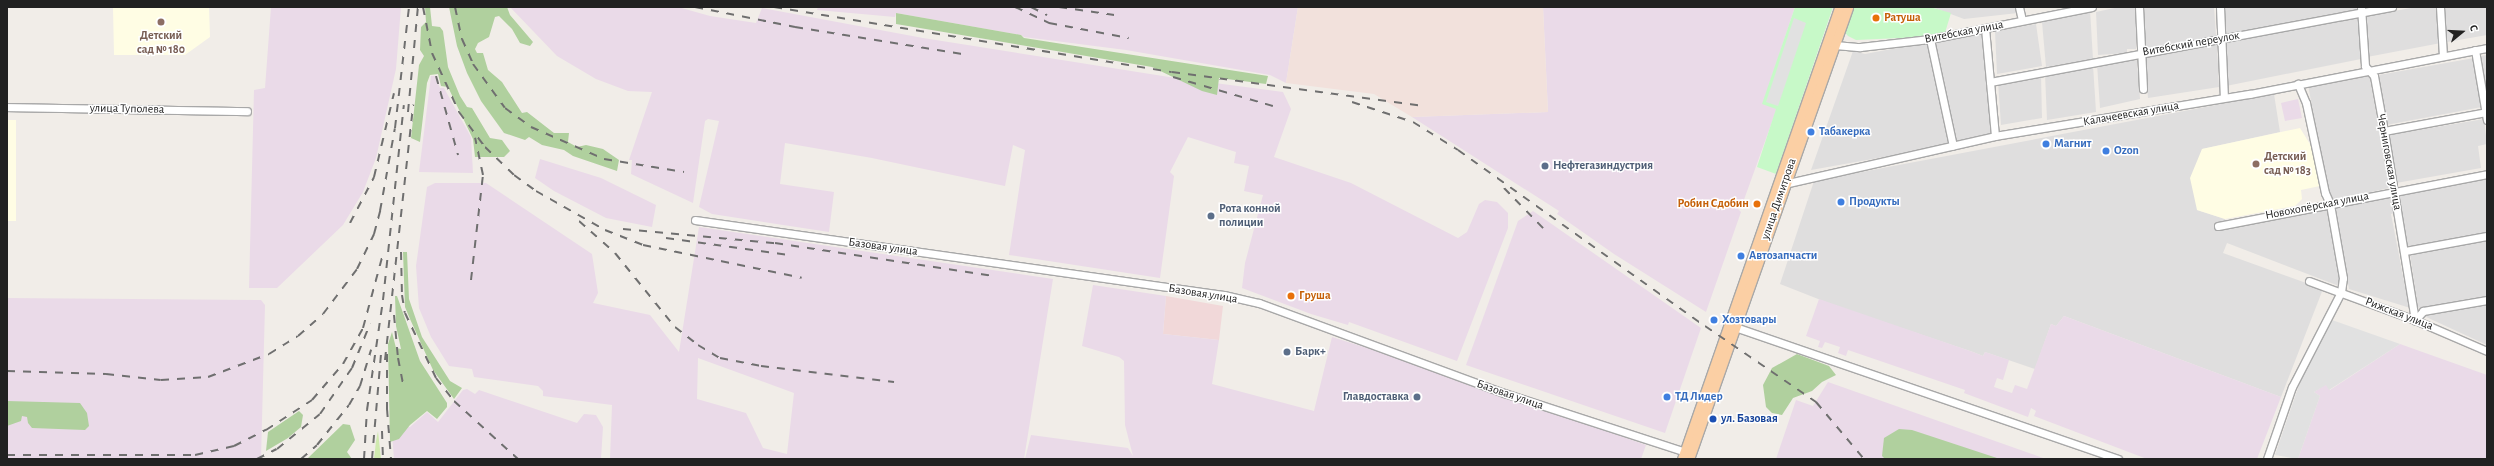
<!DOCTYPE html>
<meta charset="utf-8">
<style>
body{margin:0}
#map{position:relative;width:2494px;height:466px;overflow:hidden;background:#f1ede8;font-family:"Alegreya Sans",sans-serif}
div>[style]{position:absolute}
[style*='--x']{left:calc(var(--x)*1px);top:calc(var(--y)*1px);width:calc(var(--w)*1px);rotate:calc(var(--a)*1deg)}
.residential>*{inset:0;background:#dfdede}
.commercial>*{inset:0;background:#f1d8d9}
.industrial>*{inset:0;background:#eadae8}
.education>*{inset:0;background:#fffde4}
.military>*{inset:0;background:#f2e1dc}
.grass>*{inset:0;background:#d0eaaf}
.forest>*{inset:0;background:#b0d09e}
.park>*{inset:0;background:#c7f9c8}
.parking>*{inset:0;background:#e1e1e1}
.roads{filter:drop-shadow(1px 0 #a8a8a8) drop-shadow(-1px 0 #a8a8a8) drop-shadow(0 1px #a8a8a8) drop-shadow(0 -1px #a8a8a8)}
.minor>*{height:7px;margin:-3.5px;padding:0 3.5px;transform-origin:3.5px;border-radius:3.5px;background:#fff}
.major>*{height:9px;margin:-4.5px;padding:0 4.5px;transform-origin:4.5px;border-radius:4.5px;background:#fbcfa4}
.rail>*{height:2px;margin-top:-1px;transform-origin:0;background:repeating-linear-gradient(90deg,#6f6f6f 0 8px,transparent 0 16px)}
.dots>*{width:11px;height:11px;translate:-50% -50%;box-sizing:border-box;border:2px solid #fff;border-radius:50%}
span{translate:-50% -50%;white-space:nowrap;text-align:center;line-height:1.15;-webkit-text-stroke:3px #fff;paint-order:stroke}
.food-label{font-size:12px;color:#c56008;font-weight:700}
.left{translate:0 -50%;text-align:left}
.right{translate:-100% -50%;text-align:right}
.street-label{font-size:12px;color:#212121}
.education-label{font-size:12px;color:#785e54;font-weight:700}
.shop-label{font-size:12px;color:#366cbe;font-weight:700}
.service-label{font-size:12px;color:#4e5e75;font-weight:700}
.transit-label{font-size:12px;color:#164399;font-weight:700}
.frame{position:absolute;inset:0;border:8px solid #212121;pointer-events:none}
.north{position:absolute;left:2442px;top:12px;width:40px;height:40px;-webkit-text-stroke:3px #fff;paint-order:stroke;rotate:72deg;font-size:11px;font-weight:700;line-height:16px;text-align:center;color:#212121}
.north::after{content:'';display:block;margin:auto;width:14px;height:18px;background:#212121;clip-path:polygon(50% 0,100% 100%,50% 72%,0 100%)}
</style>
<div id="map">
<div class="residential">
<div style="clip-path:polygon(1932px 7px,2017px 7px,2018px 13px,1964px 19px)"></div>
<div style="clip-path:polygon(2119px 7px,2136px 7px,2136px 49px,2127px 49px,2127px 53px,2098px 55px,2096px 12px)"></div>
<div style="clip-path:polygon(2142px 7px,2214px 7px,2216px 36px,2144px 49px)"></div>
<div style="clip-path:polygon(2222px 7px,2358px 7px,2358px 10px,2224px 35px)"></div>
<div style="clip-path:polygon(2417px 7px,2438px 7px,2441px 43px,2367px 57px,2365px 16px)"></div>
<div style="clip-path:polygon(2444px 7px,2487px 7px,2487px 35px,2447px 42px)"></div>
<div style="clip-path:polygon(2090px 10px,2093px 59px,2046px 67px,2042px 22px)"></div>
<div style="clip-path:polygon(2359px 15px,2361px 59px,2226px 86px,2223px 41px)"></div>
<div style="clip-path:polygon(2036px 24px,2042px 66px,1997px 74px,1995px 31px)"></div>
<div style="clip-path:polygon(1982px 32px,1992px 133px,1895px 155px,1811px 170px,1853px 51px,1865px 54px)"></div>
<div style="clip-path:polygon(2217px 42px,2219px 87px,2148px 98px,2144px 55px)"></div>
<div style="clip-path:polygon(2487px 55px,2487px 93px,2481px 56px)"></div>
<div style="clip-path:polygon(2474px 58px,2482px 107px,2386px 125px,2379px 75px)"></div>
<div style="clip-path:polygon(2137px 60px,2140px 99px,2100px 108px,2097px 64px)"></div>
<div style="clip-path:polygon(2093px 65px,2096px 112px,2047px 120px,2045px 74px)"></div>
<div style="clip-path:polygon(2041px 75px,2042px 118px,2001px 125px,1998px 82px)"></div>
<div style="clip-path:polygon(2370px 76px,2389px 188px,2330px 201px,2308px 85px)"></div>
<div style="clip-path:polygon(2274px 94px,2280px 132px,2202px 149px,2197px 210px,2225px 219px,2224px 229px,2252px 221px,2253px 224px,2328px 209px,2341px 280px,2339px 286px,2227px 243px,2223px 253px,2323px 289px,2281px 397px,2064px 316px,2056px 326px,2051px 324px,2035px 369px,1985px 352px,1983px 356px,1973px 352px,1836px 306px,1780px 284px,1814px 181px)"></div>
<div style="clip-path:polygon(2484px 119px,2487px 144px,2478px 146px,2481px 168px,2396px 183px,2389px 135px)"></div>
<div style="clip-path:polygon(2487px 178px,2487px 235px,2407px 249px,2399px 196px)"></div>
<div style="clip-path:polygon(2390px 196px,2394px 213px,2391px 214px,2409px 307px,2407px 307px,2349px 289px,2334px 207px)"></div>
<div style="clip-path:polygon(2487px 241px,2487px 296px,2418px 308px,2410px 254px)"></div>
<div style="clip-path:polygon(2487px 301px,2487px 345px,2424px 316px,2422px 313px)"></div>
</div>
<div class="commercial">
<div style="clip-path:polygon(1166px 296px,1223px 306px,1219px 340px,1163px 334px)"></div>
</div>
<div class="industrial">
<div style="clip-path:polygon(271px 7px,401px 7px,396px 69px,376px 158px,363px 192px,343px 225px,277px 288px,249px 288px,254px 90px,265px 88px)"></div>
<div style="clip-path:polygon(510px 7px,678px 7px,710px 16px,756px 23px,762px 8px,923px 38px,1169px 77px,1283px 92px,1291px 109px,1274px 157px,1351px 183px,1458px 238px,1467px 232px,1479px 204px,1485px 200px,1497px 202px,1508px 213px,1508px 228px,1457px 361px,1349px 322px,1348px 325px,1311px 314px,1242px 288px,1245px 263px,1263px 195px,1244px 191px,1249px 166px,1234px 163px,1236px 152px,1188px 137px,1170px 172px,1174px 176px,1160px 278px,1009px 255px,1025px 150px,1013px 145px,1005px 186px,872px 158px,785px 143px,780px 184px,834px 192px,829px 232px,712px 214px,699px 207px,719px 121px,708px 119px,705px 121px,693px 203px,631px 174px,632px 160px,629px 160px,652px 92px,628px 91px,596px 79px,557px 56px)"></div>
<div style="clip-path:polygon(818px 7px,1298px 7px,1286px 83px,1270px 75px,1126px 50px,1024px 37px,1021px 35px,896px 13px,895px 17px,817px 10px)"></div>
<div style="clip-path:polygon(1543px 7px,1795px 7px,1763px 103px,1777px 108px,1741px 208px,1738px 209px,1741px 212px,1706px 312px,1614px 254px,1557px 214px,1559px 211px,1412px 117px,1548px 112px)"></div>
<div style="clip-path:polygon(431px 76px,435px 76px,440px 88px,444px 88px,471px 137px,473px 173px,419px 172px)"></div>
<div style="clip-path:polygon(2298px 99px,2302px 118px,2285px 121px,2281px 103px)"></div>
<div style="clip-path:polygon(540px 159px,601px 178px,656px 205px,652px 227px,606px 218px,554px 191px,535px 178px)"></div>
<div style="clip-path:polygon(evenodd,435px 183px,486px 183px,592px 254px,598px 293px,593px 303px,650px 315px,679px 352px,699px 227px,1053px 279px,1024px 459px,610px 459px,612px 405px,543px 396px,543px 391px,538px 386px,474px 377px,472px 369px,449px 366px,431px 337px,419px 308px,416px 266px,427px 187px,435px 183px,698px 358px,794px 393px,787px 454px,763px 448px,746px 413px,697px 399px,698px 358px)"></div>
<div style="clip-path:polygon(1533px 211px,1701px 328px,1665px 433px,1466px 365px,1518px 221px)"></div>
<div style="clip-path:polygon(1093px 285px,1166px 296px,1163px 334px,1219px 340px,1212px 384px,1314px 411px,1332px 337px,1399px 358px,1646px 445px,1641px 459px,1025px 459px,1031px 435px,1128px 448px,1133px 456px,1125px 425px,1124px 361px,1119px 357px,1082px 346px)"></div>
<div style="clip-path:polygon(7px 298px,261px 300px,265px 305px,261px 459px,7px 459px)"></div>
<div style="clip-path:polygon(1819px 299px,1973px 352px,1983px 356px,1985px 352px,2009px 360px,2003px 380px,1997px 378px,1994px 387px,2012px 393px,2015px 385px,2027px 389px,2051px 324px,2056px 326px,2064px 316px,2281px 397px,2257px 459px,2147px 459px,2034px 416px,2036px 411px,2031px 408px,2028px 417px,1964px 393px,1965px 390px,1848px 350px,1846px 356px,1838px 353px,1840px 347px,1825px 342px,1822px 348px,1818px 347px,1820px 341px,1806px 336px)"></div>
<div style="clip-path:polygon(2400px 344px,2487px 375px,2487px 459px,2298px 459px,2320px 396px,2314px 392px,2326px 384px,2330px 390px)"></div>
<div style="clip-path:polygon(1828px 382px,2046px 459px,1776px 459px,1796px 400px,1813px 406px)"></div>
<div style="clip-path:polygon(467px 389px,475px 394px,479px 390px,577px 423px,584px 414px,596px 415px,603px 427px,601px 459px,394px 459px,392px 433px,394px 427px,410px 427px,427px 412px,438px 422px,463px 390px)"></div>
</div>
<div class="education">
<div style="clip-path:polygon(113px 7px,209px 7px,210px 37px,185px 55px,114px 55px)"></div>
<div style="clip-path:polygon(7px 120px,16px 120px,16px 221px,7px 221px)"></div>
<div style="clip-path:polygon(2300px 128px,2313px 149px,2320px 186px,2301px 190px,2302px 199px,2295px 206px,2225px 219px,2197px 210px,2190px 178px,2202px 149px)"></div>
</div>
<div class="military">
<div style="clip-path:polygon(1298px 7px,1543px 7px,1548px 112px,1412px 117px,1374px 94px,1286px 83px)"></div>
</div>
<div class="grass">
<div style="clip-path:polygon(378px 431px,381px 459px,374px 459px,376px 441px)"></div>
</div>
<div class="forest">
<div style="clip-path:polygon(425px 7px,430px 7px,432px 26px,440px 27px,443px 31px,448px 67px,460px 96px,467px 107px,472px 108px,490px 138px,502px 140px,507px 147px,510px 151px,504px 157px,475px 157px,473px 139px,448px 87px,441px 86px,438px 74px,430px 75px,427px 83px,420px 142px,411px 138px,419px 65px,424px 56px,420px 50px,421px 27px,426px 22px)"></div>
<div style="clip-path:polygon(449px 7px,507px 7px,510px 15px,533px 42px,530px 46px,520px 43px,512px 29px,499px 16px,495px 17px,489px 37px,478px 43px,475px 49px,477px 53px,483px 53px,488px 70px,502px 82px,522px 113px,527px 112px,554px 133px,569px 133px,568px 142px,577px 147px,586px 145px,603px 149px,619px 160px,617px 171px,573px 156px,564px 150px,542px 145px,529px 137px,525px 140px,504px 133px,481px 101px,467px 73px,457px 46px)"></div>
<div style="clip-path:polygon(896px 13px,1021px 35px,1024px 38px,1268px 76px,1266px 84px,1219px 78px,1217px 95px,1202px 91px,1152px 67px,896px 24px)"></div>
<div style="clip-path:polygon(403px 252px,407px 252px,409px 299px,422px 337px,450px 381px,462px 388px,454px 399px,433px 370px,410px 319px,405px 307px)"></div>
<div style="clip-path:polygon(395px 296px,397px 296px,420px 361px,447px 403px,447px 407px,437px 419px,427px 411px,410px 425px,399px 439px,390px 442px,388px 344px,392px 332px,396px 348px,401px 349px,396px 326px)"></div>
<div style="clip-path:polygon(1797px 354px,1829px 366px,1836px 375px,1822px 382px,1812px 391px,1793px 398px,1782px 415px,1772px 413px,1766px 407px,1763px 385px,1772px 368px)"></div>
<div style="clip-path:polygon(7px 401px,80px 403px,87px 413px,89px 426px,85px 430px,32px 428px,28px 423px,27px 417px,22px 416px,21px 421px,7px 426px)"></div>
<div style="clip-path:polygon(299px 411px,303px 415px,301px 427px,288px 438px,266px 451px,268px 432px)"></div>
<div style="clip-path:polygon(343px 424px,350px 425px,355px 440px,347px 452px,352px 459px,307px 459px)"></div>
<div style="clip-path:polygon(1899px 429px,1912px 430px,2000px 459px,1885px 459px,1882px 456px,1884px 438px)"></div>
</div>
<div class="park">
<div style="clip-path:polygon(1795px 7px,1833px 7px,1776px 174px,1757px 167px,1776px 109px,1762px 104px)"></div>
<div style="clip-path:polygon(1849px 7px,1930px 7px,1951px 13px,1944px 36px,1856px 40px,1848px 36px,1842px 29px)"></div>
</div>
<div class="parking">
<div style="clip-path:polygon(1794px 18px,1806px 23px,1778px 106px,1766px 102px)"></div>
<div style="clip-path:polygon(2332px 320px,2400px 344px,2329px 390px,2326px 385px,2314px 392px,2320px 396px,2298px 459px,2275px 455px,2299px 385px,2327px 322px)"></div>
</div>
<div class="roads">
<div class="minor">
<div style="--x:2019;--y:7;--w:13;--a:77"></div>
<div style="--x:2139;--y:7;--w:82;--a:87.2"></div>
<div style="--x:2220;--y:7;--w:90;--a:87.5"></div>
<div style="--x:2361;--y:7;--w:59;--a:86.1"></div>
<div style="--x:2365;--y:66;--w:13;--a:48"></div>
<div style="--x:2374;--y:76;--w:56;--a:79.7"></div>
<div style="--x:2384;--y:131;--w:192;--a:80.7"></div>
<div style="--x:2440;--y:7;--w:49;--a:86.5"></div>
<div style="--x:1985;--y:28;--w:108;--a:84.7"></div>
<div style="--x:1930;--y:39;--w:109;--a:77.9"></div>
<div style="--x:1835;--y:45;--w:25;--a:5"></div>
<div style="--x:1860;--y:47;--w:70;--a:-6.5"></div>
<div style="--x:1930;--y:39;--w:165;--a:-11.2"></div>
<div style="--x:2475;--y:50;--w:71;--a:80.3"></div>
<div style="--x:1990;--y:82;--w:409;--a:-10.6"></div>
<div style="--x:7;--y:107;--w:240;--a:1"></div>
<div style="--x:2384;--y:131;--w:105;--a:-10.5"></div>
<div style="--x:1784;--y:184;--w:216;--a:-12.8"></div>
<div style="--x:1995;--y:136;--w:258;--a:-9.4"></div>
<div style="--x:2250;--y:94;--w:241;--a:-11"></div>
<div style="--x:695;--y:220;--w:534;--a:8.07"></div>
<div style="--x:1224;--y:295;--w:36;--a:13"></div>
<div style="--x:1259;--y:303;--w:261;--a:20.2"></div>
<div style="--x:1504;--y:393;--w:194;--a:18"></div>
<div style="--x:2218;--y:226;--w:274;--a:-10.9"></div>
<div style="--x:2405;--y:251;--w:83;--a:-10.4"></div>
<div style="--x:2309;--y:281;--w:113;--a:20.2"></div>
<div style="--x:2415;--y:320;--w:78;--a:23.3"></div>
<div style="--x:2415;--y:320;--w:12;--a:-48"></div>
<div style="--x:2423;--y:311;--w:65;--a:-9.8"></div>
<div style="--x:1735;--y:327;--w:405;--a:19"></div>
<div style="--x:2267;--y:459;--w:76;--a:-70.9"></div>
<div style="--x:2292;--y:387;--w:107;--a:-62.7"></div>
<div style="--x:2341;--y:292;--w:14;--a:-82"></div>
<div style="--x:2343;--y:278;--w:75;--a:-100"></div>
<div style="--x:2330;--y:204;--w:12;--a:-114"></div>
<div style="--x:2325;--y:193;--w:92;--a:-101.9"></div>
<div style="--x:2306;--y:103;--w:21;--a:-113"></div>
</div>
<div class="major">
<div style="--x:1682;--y:459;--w:478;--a:-70.8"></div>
<div style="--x:1689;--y:459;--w:479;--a:-70.6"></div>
</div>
</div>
<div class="rail">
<div style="--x:423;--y:7;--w:47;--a:78.9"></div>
<div style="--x:432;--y:53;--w:65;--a:65.4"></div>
<div style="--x:459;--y:112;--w:44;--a:53.4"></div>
<div style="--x:485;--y:147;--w:40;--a:44"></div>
<div style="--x:514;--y:175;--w:27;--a:36"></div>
<div style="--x:536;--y:191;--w:79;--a:29.5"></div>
<div style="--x:605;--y:230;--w:41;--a:21.5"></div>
<div style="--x:643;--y:245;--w:162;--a:11.7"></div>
<div style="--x:455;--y:7;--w:33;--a:78"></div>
<div style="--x:462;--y:39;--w:27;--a:66"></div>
<div style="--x:473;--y:64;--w:54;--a:54"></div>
<div style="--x:505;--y:108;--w:32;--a:36"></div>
<div style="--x:531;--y:127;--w:80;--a:23.7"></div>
<div style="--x:604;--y:159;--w:81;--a:9.2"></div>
<div style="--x:695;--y:7;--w:102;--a:11.3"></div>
<div style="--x:795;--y:27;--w:174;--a:9.2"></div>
<div style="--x:774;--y:7;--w:403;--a:9.3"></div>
<div style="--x:1172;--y:72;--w:254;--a:7.7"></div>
<div style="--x:1015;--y:7;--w:38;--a:25"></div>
<div style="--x:1049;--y:23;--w:81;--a:10.6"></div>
<div style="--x:1031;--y:7;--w:18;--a:27"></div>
<div style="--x:1059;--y:7;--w:63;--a:8.3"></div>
<div style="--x:436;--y:76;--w:82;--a:74.4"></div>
<div style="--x:1173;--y:77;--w:104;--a:16.2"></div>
<div style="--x:1352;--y:102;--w:64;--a:18.2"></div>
<div style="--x:1413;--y:122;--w:53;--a:31.9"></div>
<div style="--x:1458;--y:150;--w:303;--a:35.5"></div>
<div style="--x:1705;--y:326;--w:135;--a:34.4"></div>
<div style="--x:1816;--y:402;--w:75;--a:49.9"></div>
<div style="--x:408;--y:112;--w:105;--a:-84.6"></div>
<div style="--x:1504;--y:188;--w:56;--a:45.7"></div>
<div style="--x:579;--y:221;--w:48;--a:41.6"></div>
<div style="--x:615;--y:253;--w:95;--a:51"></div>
<div style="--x:675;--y:327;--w:29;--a:38"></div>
<div style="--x:698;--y:345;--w:26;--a:31"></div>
<div style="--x:720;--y:358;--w:42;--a:11"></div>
<div style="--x:761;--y:366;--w:134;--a:6.9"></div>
<div style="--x:350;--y:223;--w:52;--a:-62.4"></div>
<div style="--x:374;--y:177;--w:86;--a:-76.6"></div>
<div style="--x:623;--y:229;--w:153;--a:5.3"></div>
<div style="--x:775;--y:243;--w:221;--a:8.6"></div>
<div style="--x:666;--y:238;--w:124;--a:7.9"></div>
<div style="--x:401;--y:252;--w:43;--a:88.7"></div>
<div style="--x:402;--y:295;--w:18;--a:81"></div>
<div style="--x:405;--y:313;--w:72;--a:64.5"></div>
<div style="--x:436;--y:378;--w:29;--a:52"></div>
<div style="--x:454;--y:401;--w:86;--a:42.2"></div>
<div style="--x:471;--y:280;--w:106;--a:-83.5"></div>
<div style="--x:483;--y:175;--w:38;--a:-102"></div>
<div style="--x:394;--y:315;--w:43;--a:84.7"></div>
<div style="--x:398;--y:358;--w:31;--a:79"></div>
<div style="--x:387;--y:354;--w:55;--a:90"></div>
<div style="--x:387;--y:409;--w:50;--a:85.4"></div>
<div style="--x:385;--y:360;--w:257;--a:-83.7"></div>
<div style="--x:7;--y:371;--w:99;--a:1.7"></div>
<div style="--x:106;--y:374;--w:55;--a:6.2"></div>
<div style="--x:161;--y:380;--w:47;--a:-3.7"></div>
<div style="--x:208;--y:377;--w:65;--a:-20.7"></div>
<div style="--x:269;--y:354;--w:34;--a:-32"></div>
<div style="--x:298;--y:336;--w:33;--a:-41"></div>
<div style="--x:323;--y:314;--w:56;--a:-52.9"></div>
<div style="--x:357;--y:269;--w:39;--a:-64"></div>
<div style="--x:374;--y:234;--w:24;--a:-75"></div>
<div style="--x:380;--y:211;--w:84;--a:-79.8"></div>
<div style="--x:395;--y:128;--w:122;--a:-83.4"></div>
<div style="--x:382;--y:431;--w:28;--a:88"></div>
<div style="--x:7;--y:455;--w:188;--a:0"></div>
<div style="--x:195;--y:455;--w:40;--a:-13"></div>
<div style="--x:234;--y:446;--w:36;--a:-27"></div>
<div style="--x:266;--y:430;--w:55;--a:-33.1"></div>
<div style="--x:312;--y:400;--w:48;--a:-49.3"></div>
<div style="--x:343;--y:364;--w:41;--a:-60.9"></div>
<div style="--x:363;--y:328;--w:77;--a:-74.9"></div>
<div style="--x:257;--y:459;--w:22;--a:-27"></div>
<div style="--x:277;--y:449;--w:55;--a:-39.1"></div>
<div style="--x:320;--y:414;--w:56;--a:-55.2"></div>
<div style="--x:352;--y:368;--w:48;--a:-67.8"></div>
<div style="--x:301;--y:459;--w:21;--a:-41"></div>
<div style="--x:317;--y:445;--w:51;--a:-51.3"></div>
<div style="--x:349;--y:405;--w:22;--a:-60"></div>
<div style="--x:360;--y:386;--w:38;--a:-73"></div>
<div style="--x:364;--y:459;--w:49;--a:-86.5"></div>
<div style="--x:367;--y:410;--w:111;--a:-81.7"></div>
<div style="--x:383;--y:300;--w:196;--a:-83.9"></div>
<div style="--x:372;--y:459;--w:106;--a:-85.1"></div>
</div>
<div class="dots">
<div style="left:1876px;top:18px;background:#e8710a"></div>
<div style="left:161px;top:22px;background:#8d6e63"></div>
<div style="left:1811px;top:132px;background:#3f7fe0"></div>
<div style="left:2046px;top:144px;background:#3f7fe0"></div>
<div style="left:2106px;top:151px;background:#3f7fe0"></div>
<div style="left:2256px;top:164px;background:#8d6e63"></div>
<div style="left:1545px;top:166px;background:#5c6f8a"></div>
<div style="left:1841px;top:202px;background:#3f7fe0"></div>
<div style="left:1757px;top:204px;background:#e8710a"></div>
<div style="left:1211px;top:216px;background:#5c6f8a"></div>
<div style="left:1741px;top:256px;background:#3f7fe0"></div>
<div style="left:1291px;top:296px;background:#e8710a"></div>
<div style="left:1714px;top:320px;background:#3f7fe0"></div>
<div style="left:1287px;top:352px;background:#5c6f8a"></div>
<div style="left:1417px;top:397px;background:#5c6f8a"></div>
<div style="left:1667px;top:397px;background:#3f7fe0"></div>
<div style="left:1713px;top:419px;background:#1a4fb4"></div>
</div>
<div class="food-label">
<span class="left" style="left:1884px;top:18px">Ратуша</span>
<span class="right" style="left:1749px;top:204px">Робин Сдобин</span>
<span class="left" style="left:1299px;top:296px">Груша</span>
</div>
<div class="street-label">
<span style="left:1964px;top:32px;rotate:-11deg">Витебская улица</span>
<span style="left:2191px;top:44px;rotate:-10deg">Витебский переулок</span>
<span style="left:127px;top:109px;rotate:1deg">улица Туполева</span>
<span style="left:2131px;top:114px;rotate:-10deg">Калачеевская улица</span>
<span style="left:2389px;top:162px;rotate:80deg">Черниговская улица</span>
<span style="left:1779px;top:199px;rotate:-71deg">улица Димитрова</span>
<span style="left:2317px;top:206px;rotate:-11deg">Новохопёрская улица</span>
<span style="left:883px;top:247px;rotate:8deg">Базовая улица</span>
<span style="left:1203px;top:294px;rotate:9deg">Базовая улица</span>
<span style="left:2399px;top:314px;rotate:21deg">Рижская улица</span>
<span style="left:1510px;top:395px;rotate:19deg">Базовая улица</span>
</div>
<div class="education-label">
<span style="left:161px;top:43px">Детский<br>сад № 180</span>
<span class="left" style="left:2264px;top:164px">Детский<br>сад № 183</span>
</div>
<div class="shop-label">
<span class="left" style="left:1819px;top:132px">Табакерка</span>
<span class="left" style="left:2054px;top:144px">Магнит</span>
<span class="left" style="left:2114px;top:151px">Ozon</span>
<span class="left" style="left:1849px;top:202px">Продукты</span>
<span class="left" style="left:1749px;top:256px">Автозапчасти</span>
<span class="left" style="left:1722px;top:320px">Хозтовары</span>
<span class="left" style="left:1675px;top:397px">ТД Лидер</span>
</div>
<div class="service-label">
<span class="left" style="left:1553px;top:166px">Нефтегазиндустрия</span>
<span class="left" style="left:1219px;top:216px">Рота конной<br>полиции</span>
<span class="left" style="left:1295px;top:352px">Барк+</span>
<span class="right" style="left:1409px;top:397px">Главдоставка</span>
</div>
<div class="transit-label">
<span class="left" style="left:1721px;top:419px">ул. Базовая</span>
</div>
<div class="frame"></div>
<div class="north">С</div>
</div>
